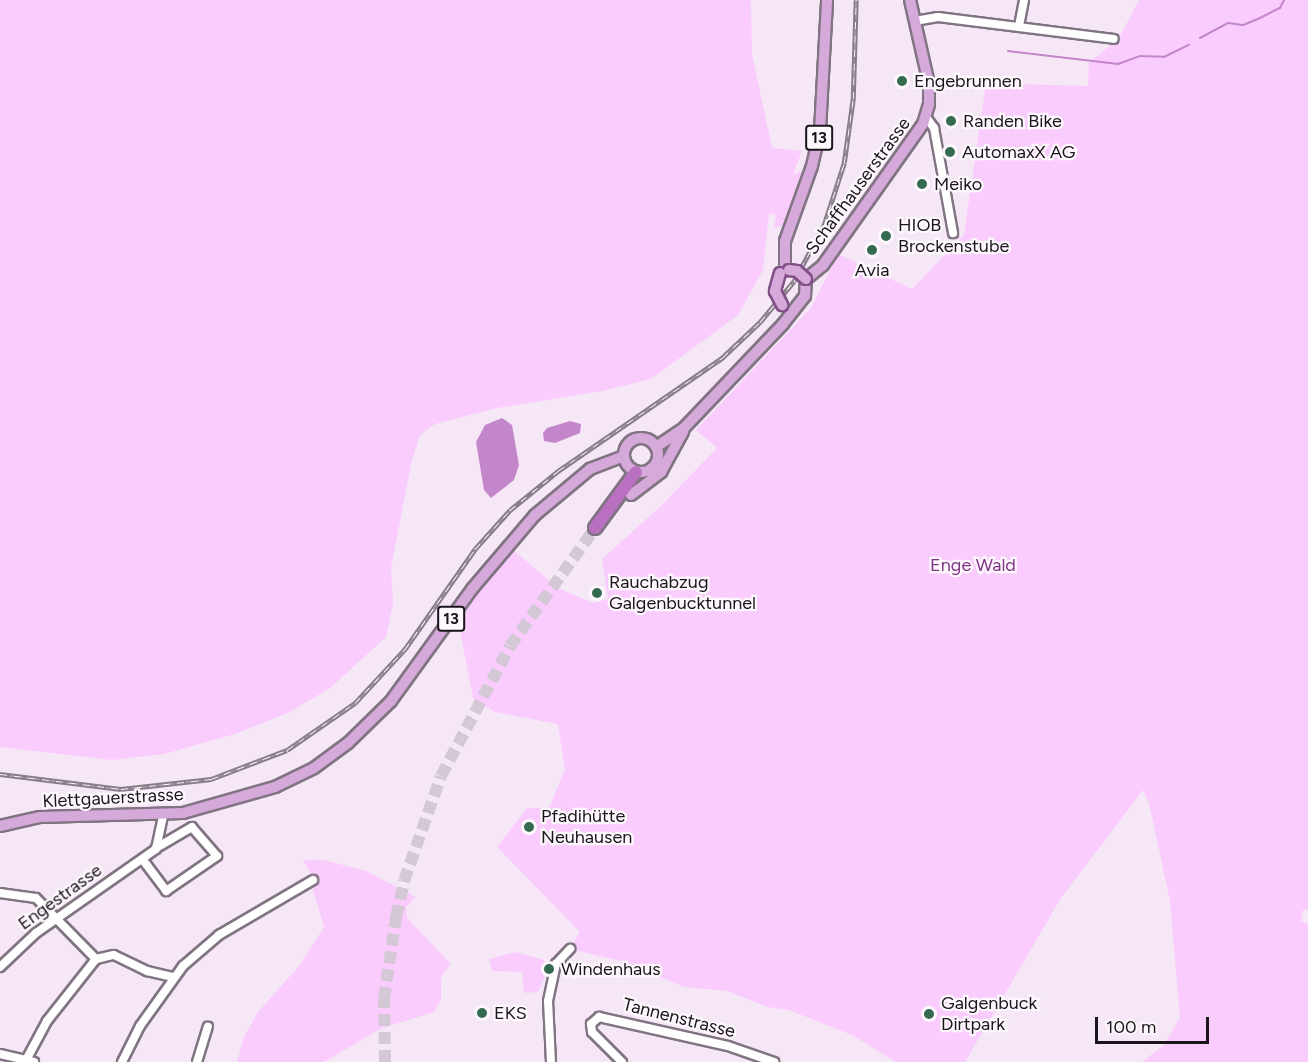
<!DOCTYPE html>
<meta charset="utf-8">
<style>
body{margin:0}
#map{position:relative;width:1308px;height:1062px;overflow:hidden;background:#f6e7f7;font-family:Figtree,sans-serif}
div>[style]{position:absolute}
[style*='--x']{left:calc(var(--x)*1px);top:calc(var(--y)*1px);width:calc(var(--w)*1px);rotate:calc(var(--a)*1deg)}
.green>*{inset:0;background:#f9ccfd}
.water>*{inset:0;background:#c486ca}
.stream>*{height:2px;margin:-1px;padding:0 1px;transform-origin:1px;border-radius:1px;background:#c486ca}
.highway-tunnel>*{height:12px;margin-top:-6px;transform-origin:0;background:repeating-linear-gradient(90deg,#d5c8d6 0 12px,transparent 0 18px)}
.roads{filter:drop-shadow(2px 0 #817482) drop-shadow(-2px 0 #817482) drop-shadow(0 2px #817482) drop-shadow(0 -2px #817482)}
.minor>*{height:8px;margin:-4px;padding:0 4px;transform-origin:4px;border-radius:4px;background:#fff}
.major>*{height:10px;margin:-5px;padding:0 5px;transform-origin:5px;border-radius:5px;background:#d5a9d9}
.major>.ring{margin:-5px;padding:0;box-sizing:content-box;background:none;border:10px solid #d5a9d9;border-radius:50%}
.highway>*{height:12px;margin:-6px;padding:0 6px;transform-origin:6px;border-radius:6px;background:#b970c0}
.rail>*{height:4.5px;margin-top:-2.25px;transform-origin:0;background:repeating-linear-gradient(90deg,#fef8fe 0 7px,#877d88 0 14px);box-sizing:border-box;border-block:2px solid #877d88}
.bridges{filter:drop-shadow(2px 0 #815086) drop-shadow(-2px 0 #815086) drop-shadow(0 2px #815086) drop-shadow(0 -2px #815086)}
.major-bridge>*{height:10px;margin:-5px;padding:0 5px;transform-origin:5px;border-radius:5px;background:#d5a9d9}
.dots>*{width:16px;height:16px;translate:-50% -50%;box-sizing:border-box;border:3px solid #fef8fe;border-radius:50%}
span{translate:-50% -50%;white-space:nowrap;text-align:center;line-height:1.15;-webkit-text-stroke:4.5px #fef8fe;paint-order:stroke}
.shield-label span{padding:2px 4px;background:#fef8fe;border:2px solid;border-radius:4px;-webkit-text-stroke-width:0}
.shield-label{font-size:16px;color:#19151a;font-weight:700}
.poi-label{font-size:18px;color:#19151a}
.left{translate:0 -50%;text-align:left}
.street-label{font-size:18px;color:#19151a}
.park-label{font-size:18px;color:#7e3386}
.scale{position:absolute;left:1095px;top:1017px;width:114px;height:27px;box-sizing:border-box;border:3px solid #19151a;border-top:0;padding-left:8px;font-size:18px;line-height:21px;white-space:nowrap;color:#19151a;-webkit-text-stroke:4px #fef8fe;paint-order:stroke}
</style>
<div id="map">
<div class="green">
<div style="clip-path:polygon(0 0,751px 0,752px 54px,772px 148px,802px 151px,793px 175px,801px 171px,803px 176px,782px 226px,774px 228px,776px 215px,769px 213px,763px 270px,738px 315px,651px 379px,602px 391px,497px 408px,435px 424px,420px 435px,411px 464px,391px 568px,393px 603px,386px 637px,330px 688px,288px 713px,235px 734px,164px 754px,112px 760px,0 747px)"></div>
<div style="clip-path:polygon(1139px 0,1308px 0,1308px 909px,1303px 910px,1301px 921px,1308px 924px,1308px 1062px,1142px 1062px,1165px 1044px,1180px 1017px,1170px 901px,1149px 803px,1143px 790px,1061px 898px,965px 1062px,896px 1062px,852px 1035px,789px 1010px,767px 1007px,728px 991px,684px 987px,625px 962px,570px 949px,580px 932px,497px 847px,527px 808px,549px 808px,565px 769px,558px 724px,495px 712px,473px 698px,458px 620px,512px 549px,558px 588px,593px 603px,608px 599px,602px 559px,661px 506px,717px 448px,696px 430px,811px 308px,838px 254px,912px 289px,964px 235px,986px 83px,1088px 86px,1089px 62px,1118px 40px)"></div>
<div style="clip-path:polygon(303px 860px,324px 860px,366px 871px,416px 897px,406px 907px,407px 918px,451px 964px,441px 977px,441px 999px,434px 1012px,382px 1028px,324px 1062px,237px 1062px,244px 1037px,258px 1012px,300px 965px,324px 927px,313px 890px,315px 881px)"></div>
<div style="clip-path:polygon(516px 952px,544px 960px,546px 974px,538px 992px,524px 993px,522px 972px,492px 971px,489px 959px)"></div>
</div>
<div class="water">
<div style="clip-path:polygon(502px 418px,512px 425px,519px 465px,514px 480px,491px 498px,484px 490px,476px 442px,485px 425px)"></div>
<div style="clip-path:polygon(570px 421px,581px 424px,580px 433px,555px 443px,544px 441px,543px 433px,547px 428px)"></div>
</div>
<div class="stream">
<div style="--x:1200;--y:38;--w:32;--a:-28"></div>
<div style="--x:1228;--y:23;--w:15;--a:8"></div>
<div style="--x:1243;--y:25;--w:18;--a:-22"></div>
<div style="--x:1260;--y:18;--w:22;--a:-27"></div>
<div style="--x:1280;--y:8;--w:9;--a:-63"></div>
<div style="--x:1008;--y:51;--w:111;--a:6.7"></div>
<div style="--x:1118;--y:64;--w:23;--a:-20"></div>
<div style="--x:1140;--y:56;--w:24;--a:2"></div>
<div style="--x:1164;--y:57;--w:28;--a:-26"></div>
</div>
<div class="highway-tunnel">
<div style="--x:385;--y:1062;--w:63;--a:-90.9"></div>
<div style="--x:384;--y:999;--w:83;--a:-81.7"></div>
<div style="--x:396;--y:917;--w:37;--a:-77"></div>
<div style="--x:404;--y:881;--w:111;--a:-70.6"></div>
<div style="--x:441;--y:776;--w:147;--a:-62"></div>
<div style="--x:510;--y:646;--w:145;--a:-54.2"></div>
</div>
<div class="roads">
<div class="minor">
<div style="--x:915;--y:21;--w:23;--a:-10"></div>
<div style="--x:938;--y:17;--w:177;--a:7.1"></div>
<div style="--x:1019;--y:26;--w:26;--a:-79"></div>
<div style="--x:926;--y:117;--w:14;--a:54"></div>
<div style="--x:934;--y:128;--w:107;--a:79.7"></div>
<div style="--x:143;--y:860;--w:39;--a:53"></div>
<div style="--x:166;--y:891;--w:62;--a:-34.5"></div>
<div style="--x:217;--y:856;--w:38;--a:-131"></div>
<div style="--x:192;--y:827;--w:42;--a:149.7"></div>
<div style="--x:0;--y:893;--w:36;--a:8"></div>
<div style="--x:36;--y:898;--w:86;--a:45.5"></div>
<div style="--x:0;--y:967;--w:50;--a:-43.4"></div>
<div style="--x:36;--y:933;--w:146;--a:-35"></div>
<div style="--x:156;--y:849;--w:35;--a:-78"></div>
<div style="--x:0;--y:1054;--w:35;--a:13"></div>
<div style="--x:25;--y:1062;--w:47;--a:-61.8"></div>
<div style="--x:47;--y:1021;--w:79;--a:-51.7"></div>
<div style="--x:96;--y:959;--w:18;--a:-13"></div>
<div style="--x:114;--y:955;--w:37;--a:26"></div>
<div style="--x:147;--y:971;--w:26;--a:13"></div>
<div style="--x:122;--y:1062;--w:40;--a:-63.4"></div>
<div style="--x:140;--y:1026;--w:74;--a:-54.4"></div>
<div style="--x:183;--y:966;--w:48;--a:-40.7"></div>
<div style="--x:219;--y:935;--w:109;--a:-30.3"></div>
<div style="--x:197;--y:1062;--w:37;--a:-73"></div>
<div style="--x:551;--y:1062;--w:61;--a:-92.8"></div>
<div style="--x:548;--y:1001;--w:38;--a:-78"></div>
<div style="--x:556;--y:964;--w:21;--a:-47"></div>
<div style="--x:622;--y:1062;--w:42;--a:-135"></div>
<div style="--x:592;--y:1032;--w:8;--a:-97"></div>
<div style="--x:591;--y:1024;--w:11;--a:-41"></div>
<div style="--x:599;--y:1017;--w:132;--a:12.7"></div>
<div style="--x:728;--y:1046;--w:49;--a:19.2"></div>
</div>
<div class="major">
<div style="--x:785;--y:271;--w:30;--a:-90"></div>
<div style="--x:785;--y:241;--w:80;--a:-70.2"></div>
<div style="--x:812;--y:166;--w:36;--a:-77"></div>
<div style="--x:820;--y:131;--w:131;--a:-86.9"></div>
<div class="ring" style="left:624px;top:438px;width:24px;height:24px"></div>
<div style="--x:656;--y:447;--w:34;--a:-34"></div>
<div style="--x:684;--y:428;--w:144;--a:-46.4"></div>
<div style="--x:783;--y:324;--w:36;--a:-52"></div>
<div style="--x:805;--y:296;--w:17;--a:-87"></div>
<div style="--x:806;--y:279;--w:22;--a:-39"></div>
<div style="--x:823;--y:265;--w:173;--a:-54.7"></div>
<div style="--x:923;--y:124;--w:21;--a:-73"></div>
<div style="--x:929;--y:104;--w:20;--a:-90"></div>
<div style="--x:929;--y:84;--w:86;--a:-102.7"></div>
<div style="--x:631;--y:495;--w:38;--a:-37"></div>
<div style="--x:661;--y:472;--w:46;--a:-61.2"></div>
<div style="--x:0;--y:826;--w:41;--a:-12.7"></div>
<div style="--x:40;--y:817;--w:143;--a:-1.6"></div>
<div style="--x:183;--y:813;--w:96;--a:-15.8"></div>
<div style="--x:275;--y:787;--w:43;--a:-26"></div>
<div style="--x:314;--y:768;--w:42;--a:-36.3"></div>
<div style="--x:348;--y:743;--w:60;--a:-44.3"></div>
<div style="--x:391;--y:701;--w:138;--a:-54.1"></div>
<div style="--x:472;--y:589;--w:97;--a:-49.6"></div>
<div style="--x:535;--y:515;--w:72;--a:-39.9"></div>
<div style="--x:590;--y:469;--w:36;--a:-21"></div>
</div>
<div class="highway">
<div style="--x:595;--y:528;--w:69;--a:-53.8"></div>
</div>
</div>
<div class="rail">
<div style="--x:0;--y:774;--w:122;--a:7.1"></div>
<div style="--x:121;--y:789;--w:91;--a:-6.3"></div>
<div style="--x:211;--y:779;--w:81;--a:-20.9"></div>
<div style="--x:287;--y:750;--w:83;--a:-34.7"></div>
<div style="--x:355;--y:703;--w:74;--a:-47.2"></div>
<div style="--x:405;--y:649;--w:122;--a:-55"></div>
<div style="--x:475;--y:549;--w:52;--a:-48.1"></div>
<div style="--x:510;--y:510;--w:62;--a:-39.1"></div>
<div style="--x:558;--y:471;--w:201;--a:-34.6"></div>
<div style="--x:723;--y:357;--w:51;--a:-43.4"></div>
<div style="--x:760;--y:322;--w:53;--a:-50.3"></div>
<div style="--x:794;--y:281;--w:64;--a:-61.8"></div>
<div style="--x:824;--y:225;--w:65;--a:-72.1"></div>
<div style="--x:844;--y:163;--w:65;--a:-82"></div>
<div style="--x:853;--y:99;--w:99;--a:-88.3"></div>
</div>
<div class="bridges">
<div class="major-bridge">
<div style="--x:789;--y:270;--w:8;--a:7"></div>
<div style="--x:797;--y:271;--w:12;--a:42"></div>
<div style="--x:780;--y:273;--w:19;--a:106"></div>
<div style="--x:775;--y:291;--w:16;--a:63"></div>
</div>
</div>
<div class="dots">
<div style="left:902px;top:81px;background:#346a50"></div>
<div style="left:951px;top:121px;background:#346a50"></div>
<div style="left:950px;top:152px;background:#346a50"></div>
<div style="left:922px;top:184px;background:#346a50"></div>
<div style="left:886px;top:236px;background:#346a50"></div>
<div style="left:872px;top:250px;background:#346a50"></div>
<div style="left:597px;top:593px;background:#346a50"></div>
<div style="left:529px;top:827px;background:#346a50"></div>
<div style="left:549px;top:969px;background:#346a50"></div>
<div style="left:482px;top:1013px;background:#346a50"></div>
<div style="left:929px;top:1014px;background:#346a50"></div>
</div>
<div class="shield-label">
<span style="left:819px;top:138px">13</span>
<span style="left:451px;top:619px">13</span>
</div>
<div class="poi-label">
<span class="left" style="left:914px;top:81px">Engebrunnen</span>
<span class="left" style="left:963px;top:121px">Randen Bike</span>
<span class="left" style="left:962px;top:152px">AutomaxX AG</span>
<span class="left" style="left:934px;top:184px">Meiko</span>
<span class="left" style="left:898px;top:236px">HIOB<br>Brockenstube</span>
<span style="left:872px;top:270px">Avia</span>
<span class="left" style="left:609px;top:593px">Rauchabzug<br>Galgenbucktunnel</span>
<span class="left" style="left:541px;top:827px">Pfadihütte<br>Neuhausen</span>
<span class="left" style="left:561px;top:969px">Windenhaus</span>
<span class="left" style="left:941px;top:1014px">Galgenbuck<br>Dirtpark</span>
<span class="left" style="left:494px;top:1013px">EKS</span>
</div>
<div class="street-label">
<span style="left:858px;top:186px;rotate:-54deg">Schaffhauserstrasse</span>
<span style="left:113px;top:798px;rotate:-3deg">Klettgauerstrasse</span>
<span style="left:60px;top:897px;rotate:-36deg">Engestrasse</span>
<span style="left:679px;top:1018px;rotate:14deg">Tannenstrasse</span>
</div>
<div class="park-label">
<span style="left:973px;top:565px">Enge Wald</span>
</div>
<div class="scale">100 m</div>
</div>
